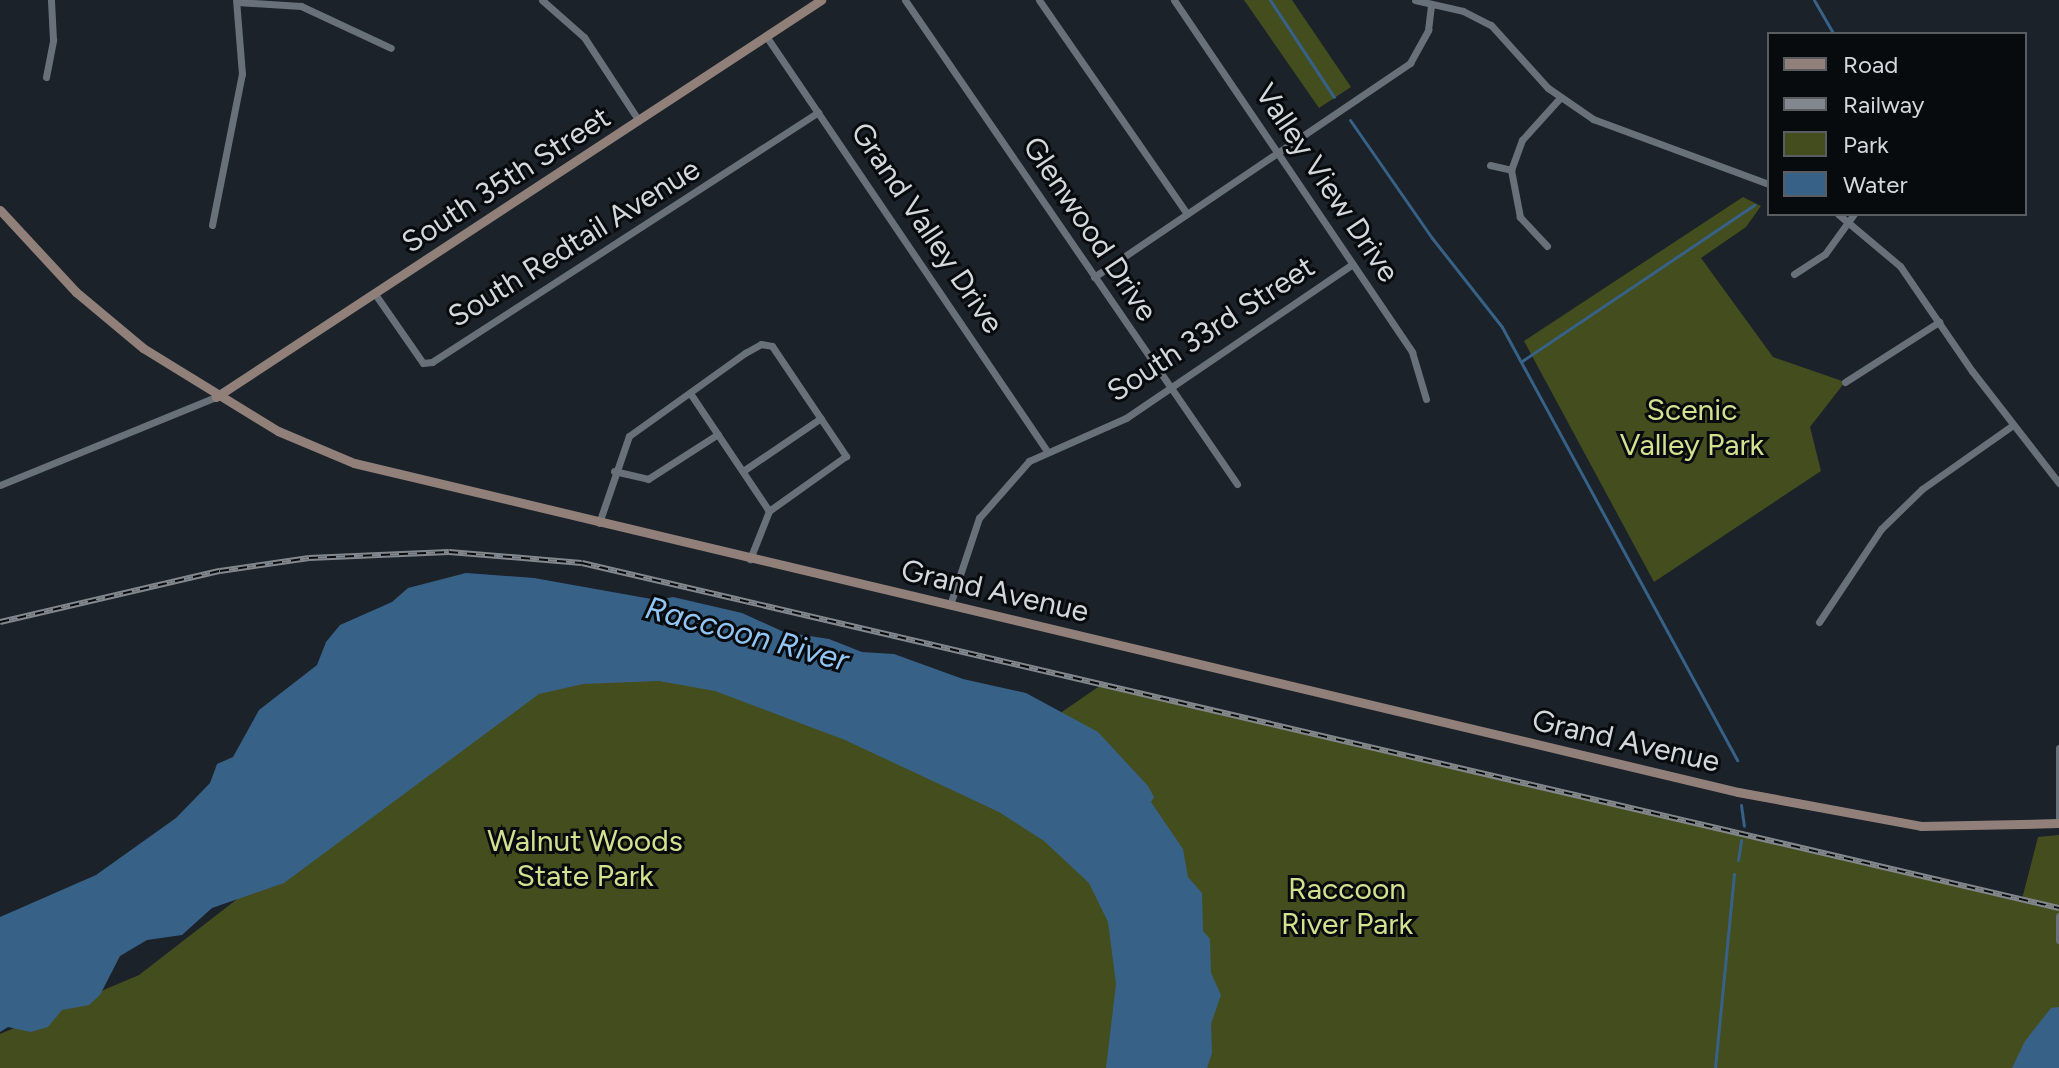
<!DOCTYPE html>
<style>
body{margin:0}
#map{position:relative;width:2059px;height:1068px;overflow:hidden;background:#1b2229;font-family:Figtree,sans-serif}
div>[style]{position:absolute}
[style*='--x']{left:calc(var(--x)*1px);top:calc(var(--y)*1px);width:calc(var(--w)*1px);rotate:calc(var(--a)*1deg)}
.green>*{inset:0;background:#444d1e}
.water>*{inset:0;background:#376187}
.stream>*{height:3px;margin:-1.5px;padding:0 1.5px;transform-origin:1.5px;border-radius:1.5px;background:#376187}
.street>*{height:7px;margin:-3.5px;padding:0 3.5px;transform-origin:3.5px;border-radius:3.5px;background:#687079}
.secondary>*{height:9px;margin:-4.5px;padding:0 4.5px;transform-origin:4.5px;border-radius:4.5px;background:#91807a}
.rail>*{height:6px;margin-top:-3px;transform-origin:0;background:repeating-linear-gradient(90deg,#080b0e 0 9px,#82888e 0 18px);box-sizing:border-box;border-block:2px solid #82888e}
span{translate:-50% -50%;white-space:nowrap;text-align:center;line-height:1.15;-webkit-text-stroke:6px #080b0e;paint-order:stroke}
.street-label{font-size:30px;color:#d3d8dd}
.park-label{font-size:30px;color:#d1e18f}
.water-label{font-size:32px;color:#92c5f4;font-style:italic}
.legend{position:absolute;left:1767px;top:32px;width:260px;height:184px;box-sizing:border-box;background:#080b0e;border:2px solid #595d61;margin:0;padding:10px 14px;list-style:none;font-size:24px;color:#d3d8dd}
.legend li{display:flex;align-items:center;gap:16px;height:40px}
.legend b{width:40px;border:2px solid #595d61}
</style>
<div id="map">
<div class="green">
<div style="clip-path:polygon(1244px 0,1292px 0,1351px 87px,1319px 108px)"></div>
<div style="clip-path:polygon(1743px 197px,1761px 206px,1746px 227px,1701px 258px,1773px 357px,1845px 382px,1810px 427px,1821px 471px,1654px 582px,1524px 341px)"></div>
<div style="clip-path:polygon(593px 640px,986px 781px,1123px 911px,1115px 1068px,0 1068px,0 1034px,139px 975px,347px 814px)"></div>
<div style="clip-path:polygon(1104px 683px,2022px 899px,2038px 837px,2059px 835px,2059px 1068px,1189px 1068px,1034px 731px)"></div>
</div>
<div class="water">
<div style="clip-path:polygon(466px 573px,534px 578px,657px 600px,673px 597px,742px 613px,784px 632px,829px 639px,862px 652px,894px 654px,963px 679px,1026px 693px,1098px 732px,1148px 786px,1154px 797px,1151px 802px,1183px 849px,1188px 877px,1202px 893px,1203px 931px,1210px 939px,1211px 973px,1221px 995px,1211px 1024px,1212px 1053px,1207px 1068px,1106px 1068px,1116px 984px,1108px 922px,1089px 883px,1044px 841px,999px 812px,845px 740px,715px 691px,659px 681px,583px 684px,539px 694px,284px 883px,212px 908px,182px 935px,147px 940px,120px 956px,100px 995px,89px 1005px,62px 1010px,48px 1027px,31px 1032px,8px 1027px,0 1032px,0 917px,96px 875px,176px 818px,210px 783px,217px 764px,233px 757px,259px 710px,317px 665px,326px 642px,340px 625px,392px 602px,408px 588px)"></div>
<div style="clip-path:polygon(2059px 1007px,2059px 1068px,2012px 1068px,2025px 1041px,2051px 1008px)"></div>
</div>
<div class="stream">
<div style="--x:1270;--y:0;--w:116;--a:56.6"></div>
<div style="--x:1814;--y:0;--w:39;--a:60"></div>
<div style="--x:1350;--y:120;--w:144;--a:55.2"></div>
<div style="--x:1432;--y:238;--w:113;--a:51.8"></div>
<div style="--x:1502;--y:327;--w:493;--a:61.5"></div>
<div style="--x:1522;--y:361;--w:280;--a:-33.9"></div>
<div style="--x:1741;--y:805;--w:21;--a:82"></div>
<div style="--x:1738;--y:860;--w:20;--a:-81"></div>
<div style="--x:1715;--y:1068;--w:195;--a:-84.4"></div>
</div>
<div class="street">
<div style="--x:542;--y:0;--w:56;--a:41.4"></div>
<div style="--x:584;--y:37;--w:100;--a:56.8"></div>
<div style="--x:905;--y:0;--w:587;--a:55.55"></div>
<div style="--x:1039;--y:0;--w:260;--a:55.3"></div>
<div style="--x:1174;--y:0;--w:425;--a:55.9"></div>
<div style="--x:1412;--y:352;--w:49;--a:73.4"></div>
<div style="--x:1415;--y:0;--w:49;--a:12.9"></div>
<div style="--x:1463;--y:11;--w:31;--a:27"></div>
<div style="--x:1491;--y:25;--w:85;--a:47.9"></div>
<div style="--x:1548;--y:88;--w:55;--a:34.6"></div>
<div style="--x:1593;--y:119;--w:188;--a:20.3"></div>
<div style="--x:237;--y:2;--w:64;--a:3.6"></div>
<div style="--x:301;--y:6;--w:99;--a:25"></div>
<div style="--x:766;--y:36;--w:499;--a:55.9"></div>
<div style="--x:46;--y:77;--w:38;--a:-79"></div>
<div style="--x:53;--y:40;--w:40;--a:-92.9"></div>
<div style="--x:1490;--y:165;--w:22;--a:13"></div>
<div style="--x:1838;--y:214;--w:81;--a:40"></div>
<div style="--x:1900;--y:266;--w:127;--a:55.6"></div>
<div style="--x:1972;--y:371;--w:142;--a:52.2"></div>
<div style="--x:212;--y:225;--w:154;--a:-78.8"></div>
<div style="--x:242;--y:74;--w:74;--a:-94.6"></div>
<div style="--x:1547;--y:246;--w:40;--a:-133"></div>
<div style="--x:1520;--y:217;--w:48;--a:-100.8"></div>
<div style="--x:1511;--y:170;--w:32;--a:-70"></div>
<div style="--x:1522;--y:140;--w:57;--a:-47.9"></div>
<div style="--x:1794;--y:274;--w:37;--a:-33"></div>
<div style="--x:1825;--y:254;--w:49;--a:-54.1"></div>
<div style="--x:1094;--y:277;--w:382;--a:-34.1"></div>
<div style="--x:1410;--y:63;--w:38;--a:-61"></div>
<div style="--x:1428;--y:30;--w:26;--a:-83"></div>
<div style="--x:375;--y:294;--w:84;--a:55.2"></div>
<div style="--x:423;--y:363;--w:9;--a:-6"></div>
<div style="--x:432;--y:362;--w:460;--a:-32.9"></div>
<div style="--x:1845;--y:382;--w:112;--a:-32.6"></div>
<div style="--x:690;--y:393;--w:142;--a:56.2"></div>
<div style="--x:614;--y:471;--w:35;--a:13"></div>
<div style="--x:648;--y:479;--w:83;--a:-32.7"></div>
<div style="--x:743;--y:471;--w:94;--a:-34.2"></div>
<div style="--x:0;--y:485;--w:233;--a:-22.2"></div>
<div style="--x:599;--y:523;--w:92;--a:-71"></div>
<div style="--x:629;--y:436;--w:143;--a:-35.6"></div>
<div style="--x:745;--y:353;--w:18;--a:-29"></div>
<div style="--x:761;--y:344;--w:11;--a:10"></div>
<div style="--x:772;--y:346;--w:133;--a:56.1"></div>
<div style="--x:846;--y:456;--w:95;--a:144.5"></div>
<div style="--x:769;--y:511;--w:52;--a:111.6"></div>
<div style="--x:950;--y:605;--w:92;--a:-71.6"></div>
<div style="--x:979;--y:518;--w:76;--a:-48.7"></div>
<div style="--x:1029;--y:461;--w:106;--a:-23.9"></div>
<div style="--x:1126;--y:418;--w:274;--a:-34.2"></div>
<div style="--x:1819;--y:622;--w:112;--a:-56.3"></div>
<div style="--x:1881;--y:529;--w:57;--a:-44.3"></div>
<div style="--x:1922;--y:489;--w:111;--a:-35.1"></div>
<div style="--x:2059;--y:748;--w:74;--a:90"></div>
<div style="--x:2059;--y:916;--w:24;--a:90"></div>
</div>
<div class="secondary">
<div style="--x:0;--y:210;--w:112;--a:47.2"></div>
<div style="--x:76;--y:292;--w:87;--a:39.9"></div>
<div style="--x:143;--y:348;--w:158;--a:31.6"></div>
<div style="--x:278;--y:431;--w:82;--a:22.8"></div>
<div style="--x:354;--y:463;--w:1423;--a:13.37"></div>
<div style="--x:1738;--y:792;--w:186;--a:10.5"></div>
<div style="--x:1921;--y:826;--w:138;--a:-1.2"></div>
<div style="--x:216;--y:397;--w:724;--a:-33.27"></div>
</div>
<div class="rail">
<div style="--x:0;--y:622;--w:226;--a:-13.1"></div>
<div style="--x:220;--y:571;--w:90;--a:-8.3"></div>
<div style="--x:309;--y:558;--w:140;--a:-2.5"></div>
<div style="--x:449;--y:552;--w:133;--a:4.7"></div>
<div style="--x:582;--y:563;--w:1517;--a:13.15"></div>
</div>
<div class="street-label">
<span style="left:506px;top:180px;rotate:-33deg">South 35th Street</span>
<span style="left:1327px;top:183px;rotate:56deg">Valley View Drive</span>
<span style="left:927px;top:228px;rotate:56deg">Grand Valley Drive</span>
<span style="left:1090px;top:229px;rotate:56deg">Glenwood Drive</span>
<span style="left:574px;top:243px;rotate:-32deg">South Redtail Avenue</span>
<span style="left:1211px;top:329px;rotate:-33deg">South 33rd Street</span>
<span style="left:995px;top:591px;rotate:13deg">Grand Avenue</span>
<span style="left:1626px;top:741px;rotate:13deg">Grand Avenue</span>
</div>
<div class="park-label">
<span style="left:1692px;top:427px">Scenic<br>Valley Park</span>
<span style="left:585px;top:858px">Walnut Woods<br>State Park</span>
<span style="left:1347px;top:906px">Raccoon<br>River Park</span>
</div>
<div class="water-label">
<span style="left:747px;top:634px;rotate:15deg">Raccoon River</span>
</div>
<ul class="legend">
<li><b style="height:10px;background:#91807a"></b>Road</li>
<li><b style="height:10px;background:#82888e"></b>Railway</li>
<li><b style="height:22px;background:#444d1e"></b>Park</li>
<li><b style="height:22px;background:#376187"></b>Water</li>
</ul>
</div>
